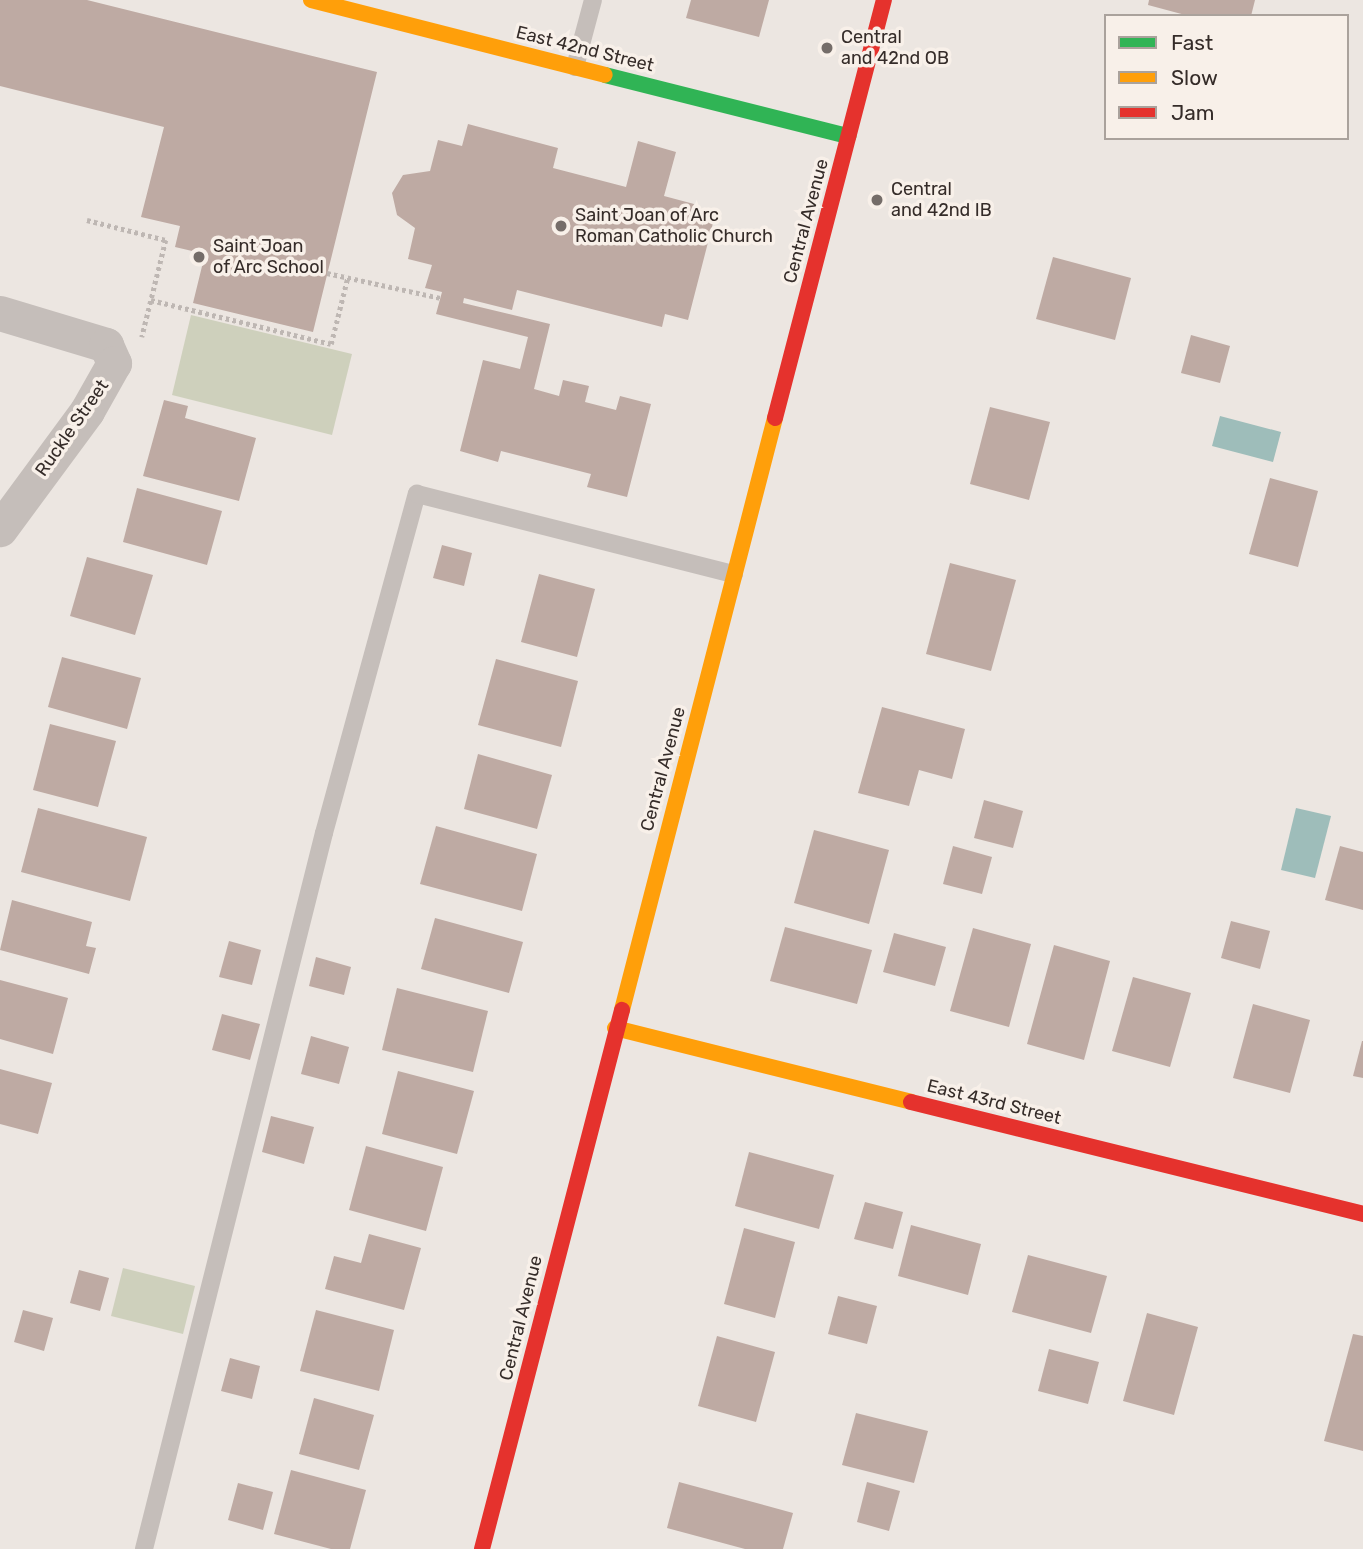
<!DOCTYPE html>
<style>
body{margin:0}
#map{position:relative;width:1363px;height:1549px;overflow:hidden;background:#ece6e1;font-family:Rubik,sans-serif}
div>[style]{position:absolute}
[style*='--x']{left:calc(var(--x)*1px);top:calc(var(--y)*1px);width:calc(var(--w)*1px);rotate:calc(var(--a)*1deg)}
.green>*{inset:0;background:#ced0bc}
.water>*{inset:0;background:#9ebdba}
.building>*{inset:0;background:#beaaa3}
.path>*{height:4.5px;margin-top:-2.25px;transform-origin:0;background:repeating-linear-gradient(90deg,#beb7b3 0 3.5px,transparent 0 7px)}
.lane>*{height:18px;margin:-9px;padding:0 9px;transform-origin:9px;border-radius:9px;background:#c5beba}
.street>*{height:35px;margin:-17.5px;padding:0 17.5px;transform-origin:17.5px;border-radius:17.5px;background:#c5beba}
.fast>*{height:16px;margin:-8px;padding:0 8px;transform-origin:8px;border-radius:8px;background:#30b455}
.slow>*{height:16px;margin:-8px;padding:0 8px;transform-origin:8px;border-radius:8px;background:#ff9f0a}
.jam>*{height:16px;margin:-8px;padding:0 8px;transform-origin:8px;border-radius:8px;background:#e5322d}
.dots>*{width:19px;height:19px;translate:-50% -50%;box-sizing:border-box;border:4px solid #f8f0e9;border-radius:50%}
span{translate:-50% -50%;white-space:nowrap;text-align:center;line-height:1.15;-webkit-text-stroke:7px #f8f0e9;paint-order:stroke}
.poi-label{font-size:18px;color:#352c29}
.left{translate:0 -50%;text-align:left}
.street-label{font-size:18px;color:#352c29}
.legend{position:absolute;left:1104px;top:14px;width:245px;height:126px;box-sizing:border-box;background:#f8f0e9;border:2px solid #aaa29c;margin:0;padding:9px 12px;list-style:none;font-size:21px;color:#352c29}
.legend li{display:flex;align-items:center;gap:14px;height:35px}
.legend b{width:35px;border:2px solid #aaa29c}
</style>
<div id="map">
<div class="green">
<div style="clip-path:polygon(191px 315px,352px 354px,332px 435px,172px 395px)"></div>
<div style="clip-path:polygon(123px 1268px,195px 1286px,183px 1334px,111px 1316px)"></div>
</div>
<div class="water">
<div style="clip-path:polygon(1220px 416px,1281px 432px,1273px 462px,1212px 446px)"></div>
<div style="clip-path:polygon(1296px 808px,1331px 816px,1315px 878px,1281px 870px)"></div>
</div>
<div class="building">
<div style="clip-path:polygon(0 0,87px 0,377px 72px,313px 332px,193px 303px,205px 254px,175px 247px,180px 226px,141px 217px,164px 127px,0 86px)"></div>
<div style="clip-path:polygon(691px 0,769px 0,759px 37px,686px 18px)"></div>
<div style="clip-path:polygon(1149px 0,1255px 0,1251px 16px,1189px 16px,1148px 5px)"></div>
<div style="clip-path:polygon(468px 124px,558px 148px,553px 168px,626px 187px,638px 141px,676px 152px,664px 196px,694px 204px,690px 216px,713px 223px,688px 320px,665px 314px,662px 327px,517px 290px,512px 310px,464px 298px,463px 303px,550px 324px,534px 389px,559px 396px,563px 380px,589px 386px,585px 402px,616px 410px,620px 396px,651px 404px,627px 497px,587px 487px,591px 474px,501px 451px,498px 462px,460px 451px,483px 360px,520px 369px,528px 337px,436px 314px,442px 292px,425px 288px,432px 265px,408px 259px,415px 228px,397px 215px,392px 193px,403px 175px,430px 171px,438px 140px,462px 146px)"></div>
<div style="clip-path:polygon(1053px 257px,1131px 278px,1115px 340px,1036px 319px)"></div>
<div style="clip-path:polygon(1191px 335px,1230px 346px,1220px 383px,1181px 373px)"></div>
<div style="clip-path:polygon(164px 400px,188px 406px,185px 418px,256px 438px,239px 501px,143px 476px)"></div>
<div style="clip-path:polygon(990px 407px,1050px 422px,1029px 500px,970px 484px)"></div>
<div style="clip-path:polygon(1270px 478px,1318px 491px,1298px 567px,1249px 554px)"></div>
<div style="clip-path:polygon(137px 488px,222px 511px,207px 565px,123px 542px)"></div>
<div style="clip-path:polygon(442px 545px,472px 553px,464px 586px,433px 578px)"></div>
<div style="clip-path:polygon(87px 557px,153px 575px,135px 635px,70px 616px)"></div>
<div style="clip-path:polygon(950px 563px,1016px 580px,991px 671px,926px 654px)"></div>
<div style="clip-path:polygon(539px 574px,595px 589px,577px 657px,521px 642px)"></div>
<div style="clip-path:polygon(62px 657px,141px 678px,127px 729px,48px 707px)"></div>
<div style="clip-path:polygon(496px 659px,578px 681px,561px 747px,478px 725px)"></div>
<div style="clip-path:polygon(882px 707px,965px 729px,952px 779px,919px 770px,909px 806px,858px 793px)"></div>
<div style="clip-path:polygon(50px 724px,116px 741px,98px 807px,33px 790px)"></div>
<div style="clip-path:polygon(478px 754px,552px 775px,537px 829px,464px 809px)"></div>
<div style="clip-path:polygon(984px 800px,1023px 811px,1013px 848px,974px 838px)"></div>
<div style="clip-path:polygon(38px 808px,147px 837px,130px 901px,21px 872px)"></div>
<div style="clip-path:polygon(436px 826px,537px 854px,522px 911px,420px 884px)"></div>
<div style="clip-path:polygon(814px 830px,889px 850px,869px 924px,794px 903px)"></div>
<div style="clip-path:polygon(953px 846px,992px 857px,982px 894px,943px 884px)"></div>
<div style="clip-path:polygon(1340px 846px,1363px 852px,1363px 910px,1325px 900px)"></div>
<div style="clip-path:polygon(12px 900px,92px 922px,86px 946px,96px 948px,89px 974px,0 950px)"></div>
<div style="clip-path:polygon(435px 918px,523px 942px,509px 993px,421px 969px)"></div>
<div style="clip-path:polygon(1231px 921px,1270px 931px,1260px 969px,1221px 958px)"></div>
<div style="clip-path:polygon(785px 927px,872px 950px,857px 1004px,770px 981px)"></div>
<div style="clip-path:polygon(973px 928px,1031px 944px,1009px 1027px,950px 1011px)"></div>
<div style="clip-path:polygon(894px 933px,946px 947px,935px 986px,883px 972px)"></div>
<div style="clip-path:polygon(229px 941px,261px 950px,252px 985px,219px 977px)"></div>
<div style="clip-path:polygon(1054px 945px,1110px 961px,1084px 1060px,1027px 1044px)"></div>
<div style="clip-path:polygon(316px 957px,351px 967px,344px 995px,309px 986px)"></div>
<div style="clip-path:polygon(1133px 977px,1191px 993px,1170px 1067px,1112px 1051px)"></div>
<div style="clip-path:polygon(0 980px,68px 998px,53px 1054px,0 1039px)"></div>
<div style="clip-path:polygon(397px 988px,488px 1011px,473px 1072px,382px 1050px)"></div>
<div style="clip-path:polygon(1253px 1004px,1310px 1020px,1290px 1093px,1233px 1078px)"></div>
<div style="clip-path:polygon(222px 1014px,260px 1024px,250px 1060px,212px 1050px)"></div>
<div style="clip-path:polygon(311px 1036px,349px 1047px,339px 1084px,301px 1074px)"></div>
<div style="clip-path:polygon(1362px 1041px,1363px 1041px,1363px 1078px,1353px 1076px)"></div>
<div style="clip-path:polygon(0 1069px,52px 1083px,38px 1134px,0 1124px)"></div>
<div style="clip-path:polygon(398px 1071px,474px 1091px,457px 1154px,382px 1134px)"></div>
<div style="clip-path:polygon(271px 1116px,314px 1127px,304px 1164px,262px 1152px)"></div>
<div style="clip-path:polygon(366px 1146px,443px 1167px,426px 1231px,349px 1210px)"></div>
<div style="clip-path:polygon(749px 1152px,834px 1175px,819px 1229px,735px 1206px)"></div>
<div style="clip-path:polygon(865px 1202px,903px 1212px,893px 1249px,854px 1239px)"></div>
<div style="clip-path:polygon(911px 1225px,981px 1244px,968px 1295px,898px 1276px)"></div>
<div style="clip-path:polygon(744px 1228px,795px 1242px,775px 1318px,724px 1304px)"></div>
<div style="clip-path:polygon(369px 1234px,421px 1248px,404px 1310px,325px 1289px,334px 1256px,361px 1263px)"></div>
<div style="clip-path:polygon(1028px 1255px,1107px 1276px,1091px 1333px,1012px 1312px)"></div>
<div style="clip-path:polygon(79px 1270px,109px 1278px,100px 1311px,70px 1303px)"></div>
<div style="clip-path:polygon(838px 1296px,877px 1306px,867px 1344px,828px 1334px)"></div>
<div style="clip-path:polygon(23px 1310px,53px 1318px,44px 1351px,14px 1342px)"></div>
<div style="clip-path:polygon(316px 1310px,394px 1330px,379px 1391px,300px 1371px)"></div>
<div style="clip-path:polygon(1147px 1313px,1198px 1327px,1174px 1415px,1123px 1401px)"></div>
<div style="clip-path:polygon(1353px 1334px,1363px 1336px,1363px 1451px,1324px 1441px)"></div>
<div style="clip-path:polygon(717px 1336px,775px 1352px,756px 1422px,698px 1406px)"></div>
<div style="clip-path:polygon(1049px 1349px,1099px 1362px,1088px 1404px,1038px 1391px)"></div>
<div style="clip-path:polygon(230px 1358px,260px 1366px,252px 1399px,221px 1391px)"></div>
<div style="clip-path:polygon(314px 1398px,374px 1415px,359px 1470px,299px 1454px)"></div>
<div style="clip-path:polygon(856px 1413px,928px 1431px,914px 1483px,842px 1465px)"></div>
<div style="clip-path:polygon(291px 1470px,366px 1490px,350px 1549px,331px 1549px,274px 1534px)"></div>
<div style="clip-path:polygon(679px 1482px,793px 1513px,783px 1549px,745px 1549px,667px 1528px)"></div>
<div style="clip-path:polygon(867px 1482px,900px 1491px,889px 1531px,857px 1522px)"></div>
<div style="clip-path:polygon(238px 1483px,273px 1492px,263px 1530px,228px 1520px)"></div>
</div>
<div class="path">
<div style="--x:87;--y:220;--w:81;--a:14.2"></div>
<div style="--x:166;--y:240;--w:100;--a:103.9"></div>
<div style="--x:327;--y:273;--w:117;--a:12.4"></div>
<div style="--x:151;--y:300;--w:185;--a:13.7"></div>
<div style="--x:331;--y:344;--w:70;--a:-76"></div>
</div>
<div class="lane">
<div style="--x:575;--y:67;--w:69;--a:-75"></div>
<div style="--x:144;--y:1549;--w:738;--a:-75.89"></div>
<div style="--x:324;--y:833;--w:352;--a:-74.7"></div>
<div style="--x:417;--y:494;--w:327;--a:14.2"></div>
</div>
<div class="street">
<div style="--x:0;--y:313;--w:111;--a:16.8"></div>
<div style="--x:106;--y:345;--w:20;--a:66"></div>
<div style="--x:114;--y:363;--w:55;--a:119.4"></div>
<div style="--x:87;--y:411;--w:147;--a:126.4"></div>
</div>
<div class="fast">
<div style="--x:605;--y:75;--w:251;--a:14.1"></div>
</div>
<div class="slow">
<div style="--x:311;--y:0;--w:303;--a:14.3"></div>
<div style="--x:622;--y:1010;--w:611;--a:-75.51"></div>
<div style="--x:615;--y:1028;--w:305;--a:14"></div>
</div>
<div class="jam">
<div style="--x:775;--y:418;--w:432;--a:-75.4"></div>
<div style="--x:911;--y:1102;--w:466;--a:13.9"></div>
<div style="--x:482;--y:1549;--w:557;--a:-75.44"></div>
</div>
<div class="dots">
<div style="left:827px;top:48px;background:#756d69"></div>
<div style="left:877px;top:200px;background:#756d69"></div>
<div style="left:561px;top:226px;background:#756d69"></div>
<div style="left:199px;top:257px;background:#756d69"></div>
</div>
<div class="poi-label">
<span class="left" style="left:841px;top:48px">Central<br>and 42nd OB</span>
<span class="left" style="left:891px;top:200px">Central<br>and 42nd IB</span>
<span class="left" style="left:575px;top:226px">Saint Joan of Arc<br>Roman Catholic Church</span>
<span class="left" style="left:213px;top:257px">Saint Joan<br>of Arc School</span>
</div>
<div class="street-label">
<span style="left:585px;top:49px;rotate:14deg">East 42nd Street</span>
<span style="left:806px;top:221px;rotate:-75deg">Central Avenue</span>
<span style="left:72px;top:428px;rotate:-55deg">Ruckle Street</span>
<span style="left:663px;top:769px;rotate:-75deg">Central Avenue</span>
<span style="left:994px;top:1102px;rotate:14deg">East 43rd Street</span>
<span style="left:521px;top:1318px;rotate:-76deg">Central Avenue</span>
</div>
<ul class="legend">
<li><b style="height:9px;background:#30b455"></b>Fast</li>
<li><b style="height:9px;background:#ff9f0a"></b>Slow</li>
<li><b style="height:9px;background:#e5322d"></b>Jam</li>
</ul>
</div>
